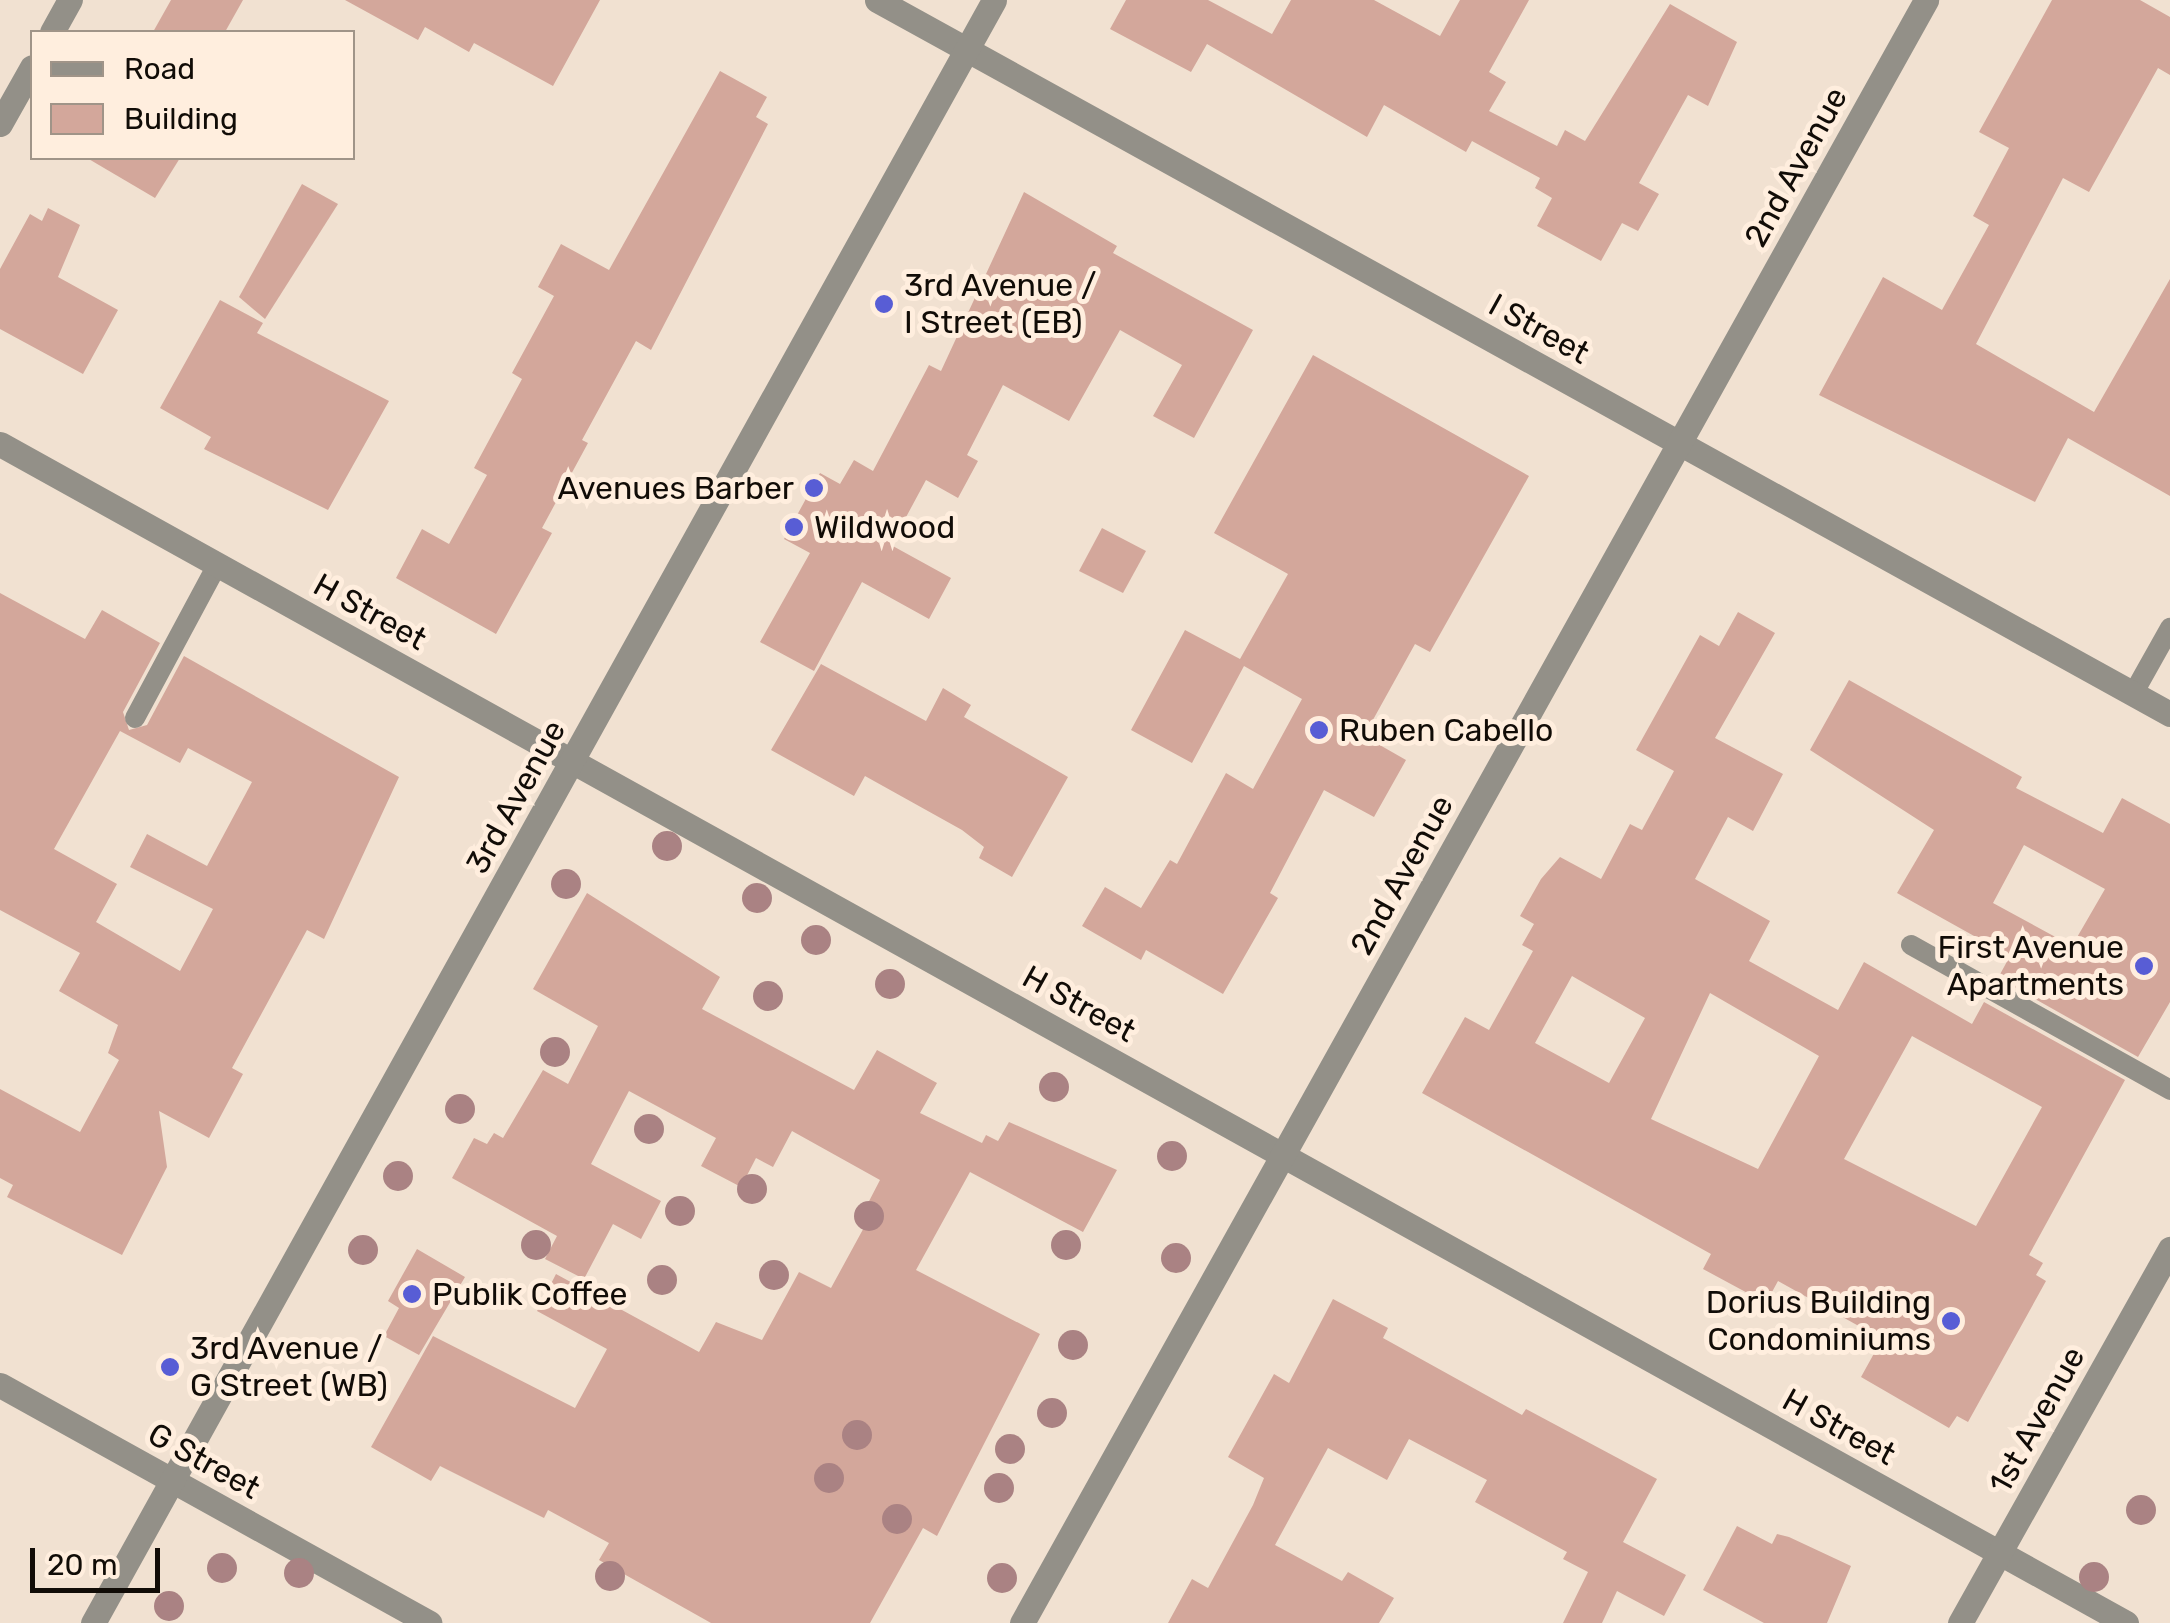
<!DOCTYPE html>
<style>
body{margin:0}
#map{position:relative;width:2170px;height:1623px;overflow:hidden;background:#f1e1d1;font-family:Rubik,sans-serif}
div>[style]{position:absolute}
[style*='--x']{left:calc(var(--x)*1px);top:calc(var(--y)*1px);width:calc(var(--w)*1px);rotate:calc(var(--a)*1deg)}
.building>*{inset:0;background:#d3a79b}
.service>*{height:20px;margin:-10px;padding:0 10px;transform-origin:10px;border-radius:10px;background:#939088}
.minor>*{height:25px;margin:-12.5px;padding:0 12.5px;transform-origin:12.5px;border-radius:12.5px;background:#939088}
.tertiary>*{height:25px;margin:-12.5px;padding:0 12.5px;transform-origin:12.5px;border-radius:12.5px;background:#939088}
.trees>*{width:30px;height:30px;margin:-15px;border-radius:50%;background:#aa8283}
.dots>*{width:28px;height:28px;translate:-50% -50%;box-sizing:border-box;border:5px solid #ffeede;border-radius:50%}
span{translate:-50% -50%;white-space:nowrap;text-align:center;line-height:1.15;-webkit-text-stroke:10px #ffeede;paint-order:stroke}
.street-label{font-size:32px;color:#110c07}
.poi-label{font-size:32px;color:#110c07}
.left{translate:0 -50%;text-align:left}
.right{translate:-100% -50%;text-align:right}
.legend{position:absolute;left:30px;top:30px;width:325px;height:130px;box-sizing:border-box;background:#ffeede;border:2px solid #a09488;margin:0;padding:12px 18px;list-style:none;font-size:30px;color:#110c07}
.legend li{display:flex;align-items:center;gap:20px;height:50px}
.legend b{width:50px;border:2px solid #a09488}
.scale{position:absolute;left:30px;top:1548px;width:130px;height:45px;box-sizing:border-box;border:5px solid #110c07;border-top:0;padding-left:12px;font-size:30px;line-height:35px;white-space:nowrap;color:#110c07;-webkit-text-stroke:8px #ffeede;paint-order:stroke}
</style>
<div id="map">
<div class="building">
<div style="clip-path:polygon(171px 0,243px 0,225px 32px,153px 32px)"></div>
<div style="clip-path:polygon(345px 0,600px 0,553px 86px,474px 43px,469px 52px,425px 27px,418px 40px)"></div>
<div style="clip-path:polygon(1126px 0,1208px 0,1272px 34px,1291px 0,1374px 0,1440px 36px,1460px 0,1529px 0,1489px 72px,1506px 82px,1489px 111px,1557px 146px,1565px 130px,1585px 141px,1670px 4px,1737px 42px,1708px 106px,1688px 95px,1639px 183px,1659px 194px,1638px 231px,1622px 223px,1601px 261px,1537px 226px,1552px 198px,1535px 188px,1540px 178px,1472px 141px,1466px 152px,1384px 105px,1367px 137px,1207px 44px,1191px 72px,1110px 29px)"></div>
<div style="clip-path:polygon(2052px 0,2140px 0,2170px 17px,2170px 75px,2158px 68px,2089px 192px,2063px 178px,1976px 344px,2094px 412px,2170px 279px,2170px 496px,2068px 438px,2035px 502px,1819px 395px,1883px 277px,1942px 310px,1989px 225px,1973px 216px,2009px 148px,1979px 132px)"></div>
<div style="clip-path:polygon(720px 71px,767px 97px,756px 117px,768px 124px,651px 350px,636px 341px,582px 440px,588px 443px,542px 528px,552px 533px,496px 634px,396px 578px,422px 529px,449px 544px,487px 475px,474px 468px,522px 379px,512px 373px,554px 296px,538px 287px,561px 244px,609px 270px)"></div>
<div style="clip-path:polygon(87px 158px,180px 158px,155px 198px)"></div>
<div style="clip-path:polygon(302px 184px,338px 204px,265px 319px,239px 297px)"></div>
<div style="clip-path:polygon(1024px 192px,1117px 246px,1113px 253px,1253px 330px,1194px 438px,1153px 416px,1182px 365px,1120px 330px,1069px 421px,1003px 385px,967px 455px,978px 461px,958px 498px,926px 480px,891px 545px,951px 578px,929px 619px,862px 582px,814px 671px,760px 642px,810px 553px,784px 539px,820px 473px,840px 484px,854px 460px,873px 471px,929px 365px,941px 371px)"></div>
<div style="clip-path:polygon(48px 208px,80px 225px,58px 277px,118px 310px,83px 374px,0 329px,0 269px,30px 214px,42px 221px)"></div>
<div style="clip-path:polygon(220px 300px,263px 323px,257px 333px,389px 401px,328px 510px,204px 449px,211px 437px,160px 408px)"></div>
<div style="clip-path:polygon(1313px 355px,1529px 476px,1430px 652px,1415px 644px,1364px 736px,1406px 760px,1374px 817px,1324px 790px,1270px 893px,1278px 898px,1223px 994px,1146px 950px,1141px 960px,1082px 926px,1105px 887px,1141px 908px,1170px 860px,1177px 864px,1226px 773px,1253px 789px,1302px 699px,1244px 666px,1192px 763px,1131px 730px,1185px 630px,1240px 659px,1288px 574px,1214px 533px)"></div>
<div style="clip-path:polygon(1102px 528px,1146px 551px,1123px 593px,1079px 571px)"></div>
<div style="clip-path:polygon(evenodd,0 593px,85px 639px,102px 610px,160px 643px,123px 712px,129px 730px,147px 725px,184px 656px,399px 777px,324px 939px,307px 930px,232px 1068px,243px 1074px,209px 1138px,159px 1111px,167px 1167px,122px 1255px,7px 1197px,13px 1185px,0 1178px,0 1089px,80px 1132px,119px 1060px,108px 1053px,118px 1025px,59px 991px,80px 953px,0 910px,0 593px,120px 731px,180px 763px,188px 748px,252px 782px,207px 866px,147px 834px,130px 867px,213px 909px,180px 971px,96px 922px,117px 884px,54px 849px,120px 731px)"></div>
<div style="clip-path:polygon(evenodd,1738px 612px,1775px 633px,1715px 738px,1783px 774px,1753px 831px,1728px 817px,1695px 879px,1770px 921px,1749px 961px,1838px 1010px,1864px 962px,1972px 1024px,1984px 1002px,2125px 1080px,2029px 1255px,2043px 1263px,2036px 1275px,2046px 1281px,1968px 1422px,1957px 1416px,1949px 1428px,1861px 1377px,1882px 1339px,1778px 1281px,1766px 1303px,1703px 1269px,1711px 1254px,1422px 1093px,1465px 1017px,1489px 1030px,1533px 951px,1522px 945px,1534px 924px,1520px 916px,1541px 879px,1560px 857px,1601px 879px,1630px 824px,1642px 830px,1674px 771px,1636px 750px,1700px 635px,1719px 646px,1738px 612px,1572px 976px,1645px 1018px,1609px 1083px,1535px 1043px,1572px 976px,1738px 612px,1710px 993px,1819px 1056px,1758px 1169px,1651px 1119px,1710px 993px,1738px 612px,1912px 1036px,2042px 1107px,1976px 1226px,1844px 1159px,1912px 1036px)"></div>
<div style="clip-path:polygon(821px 664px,926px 721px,943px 688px,971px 705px,964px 717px,1068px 777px,1012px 877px,979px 858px,984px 847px,962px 830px,865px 776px,854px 796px,771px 750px)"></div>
<div style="clip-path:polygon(evenodd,1849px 680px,2022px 777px,2016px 788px,2103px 833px,2122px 798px,2170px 824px,2170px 1002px,2138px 1057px,1998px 978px,2010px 956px,1897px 893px,1934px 830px,1810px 750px,1849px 680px,2024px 845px,2105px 889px,2072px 946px,1993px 903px,2024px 845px)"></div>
<div style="clip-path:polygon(587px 893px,720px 977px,702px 1009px,854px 1090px,877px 1050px,937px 1083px,920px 1113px,982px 1143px,986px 1135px,998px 1141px,1009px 1122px,1117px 1170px,1083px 1232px,970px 1172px,916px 1270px,1040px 1334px,937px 1536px,923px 1528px,870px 1623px,711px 1623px,599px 1560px,609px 1543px,548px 1510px,544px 1518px,440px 1466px,431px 1481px,371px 1447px,433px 1336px,575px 1408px,607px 1349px,537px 1311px,556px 1274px,699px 1352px,716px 1322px,762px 1340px,799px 1272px,831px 1288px,873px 1211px,866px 1207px,880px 1180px,792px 1131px,773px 1167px,756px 1158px,741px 1187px,701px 1166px,716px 1138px,629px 1091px,591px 1164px,661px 1201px,641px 1239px,613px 1224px,584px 1279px,545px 1259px,557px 1236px,452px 1178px,474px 1138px,487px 1144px,494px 1133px,503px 1138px,543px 1070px,568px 1084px,598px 1026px,533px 989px)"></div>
<div style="clip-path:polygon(417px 1249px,465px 1277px,419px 1355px,384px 1336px,399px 1308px,388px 1301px)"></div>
<div style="clip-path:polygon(1333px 1299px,1388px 1328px,1383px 1338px,1522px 1415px,1526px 1409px,1657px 1479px,1623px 1542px,1686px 1575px,1664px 1616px,1617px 1591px,1602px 1623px,1563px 1623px,1588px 1572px,1563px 1559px,1567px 1552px,1475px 1502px,1487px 1480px,1409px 1439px,1387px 1480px,1328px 1448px,1275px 1545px,1342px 1581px,1348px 1572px,1394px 1598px,1379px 1623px,1168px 1623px,1192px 1579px,1208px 1588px,1253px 1505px,1264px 1478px,1228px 1457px,1274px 1374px,1289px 1383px)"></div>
<div style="clip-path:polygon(1737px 1526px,1772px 1544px,1777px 1534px,1789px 1537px,1851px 1566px,1827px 1623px,1764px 1623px,1703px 1590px)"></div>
</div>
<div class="service">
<div style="--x:2133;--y:694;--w:76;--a:-60.7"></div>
<div style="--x:135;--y:718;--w:174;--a:-61.8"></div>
<div style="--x:1911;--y:945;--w:297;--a:29.2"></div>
</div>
<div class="minor">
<div style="--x:52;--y:32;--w:37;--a:-61"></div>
<div style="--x:0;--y:124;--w:65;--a:-60.7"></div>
<div style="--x:0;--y:444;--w:2431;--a:29.01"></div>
<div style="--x:0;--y:1385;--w:491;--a:29"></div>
<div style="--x:1960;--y:1623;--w:429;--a:-60.7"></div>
</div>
<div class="tertiary">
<div style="--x:877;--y:0;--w:1477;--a:28.91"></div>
<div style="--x:93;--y:1623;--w:1856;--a:-60.96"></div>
<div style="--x:1022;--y:1623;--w:1858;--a:-60.88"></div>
</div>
<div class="trees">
<div style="left:667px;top:846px"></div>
<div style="left:566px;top:884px"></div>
<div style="left:757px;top:898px"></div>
<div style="left:816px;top:940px"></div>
<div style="left:890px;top:984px"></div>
<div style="left:768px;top:996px"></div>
<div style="left:555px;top:1052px"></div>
<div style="left:1054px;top:1087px"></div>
<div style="left:460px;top:1109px"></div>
<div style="left:649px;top:1129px"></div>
<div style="left:1172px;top:1156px"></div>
<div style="left:398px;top:1176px"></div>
<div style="left:752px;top:1189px"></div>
<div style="left:680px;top:1211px"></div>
<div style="left:869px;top:1216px"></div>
<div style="left:536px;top:1245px"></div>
<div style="left:1066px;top:1245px"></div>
<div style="left:363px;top:1250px"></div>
<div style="left:1176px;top:1258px"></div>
<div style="left:774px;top:1275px"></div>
<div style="left:662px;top:1280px"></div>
<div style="left:1073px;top:1345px"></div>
<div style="left:1052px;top:1413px"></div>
<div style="left:857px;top:1435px"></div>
<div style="left:1010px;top:1449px"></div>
<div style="left:829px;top:1478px"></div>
<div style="left:999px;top:1488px"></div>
<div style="left:2141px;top:1510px"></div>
<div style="left:897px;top:1519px"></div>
<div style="left:222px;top:1568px"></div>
<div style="left:299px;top:1573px"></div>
<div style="left:610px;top:1576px"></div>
<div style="left:2094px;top:1577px"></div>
<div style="left:1002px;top:1578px"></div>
<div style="left:169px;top:1606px"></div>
</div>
<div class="dots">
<div style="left:884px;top:304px;background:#585dd5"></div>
<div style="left:814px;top:488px;background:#585dd5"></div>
<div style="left:794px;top:527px;background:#585dd5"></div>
<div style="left:1319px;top:730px;background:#585dd5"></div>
<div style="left:2144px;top:966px;background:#585dd5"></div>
<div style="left:412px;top:1294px;background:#585dd5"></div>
<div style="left:1951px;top:1321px;background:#585dd5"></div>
<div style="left:170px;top:1367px;background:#585dd5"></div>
</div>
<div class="street-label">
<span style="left:1796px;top:167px;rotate:-61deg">2nd Avenue</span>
<span style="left:1539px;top:329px;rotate:29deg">I Street</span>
<span style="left:370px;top:612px;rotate:29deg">H Street</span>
<span style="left:516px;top:797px;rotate:-61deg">3rd Avenue</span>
<span style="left:1402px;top:875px;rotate:-61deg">2nd Avenue</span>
<span style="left:1079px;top:1004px;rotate:29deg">H Street</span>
<span style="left:2037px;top:1420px;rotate:-61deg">1st Avenue</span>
<span style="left:1839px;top:1427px;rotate:29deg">H Street</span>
<span style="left:204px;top:1461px;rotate:29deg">G Street</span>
</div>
<div class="poi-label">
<span class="left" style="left:904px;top:304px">3rd Avenue /<br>I Street (EB)</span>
<span class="right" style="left:794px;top:488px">Avenues Barber</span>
<span class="left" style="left:814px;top:527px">Wildwood</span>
<span class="left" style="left:1339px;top:730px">Ruben Cabello</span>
<span class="right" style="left:2124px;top:966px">First Avenue<br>Apartments</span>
<span class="left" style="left:432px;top:1294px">Publik Coffee</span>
<span class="right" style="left:1931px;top:1321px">Dorius Building<br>Condominiums</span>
<span class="left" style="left:190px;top:1367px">3rd Avenue /<br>G Street (WB)</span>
</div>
<ul class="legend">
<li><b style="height:12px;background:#939088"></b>Road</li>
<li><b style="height:28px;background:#d3a79b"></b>Building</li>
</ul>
<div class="scale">20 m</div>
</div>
